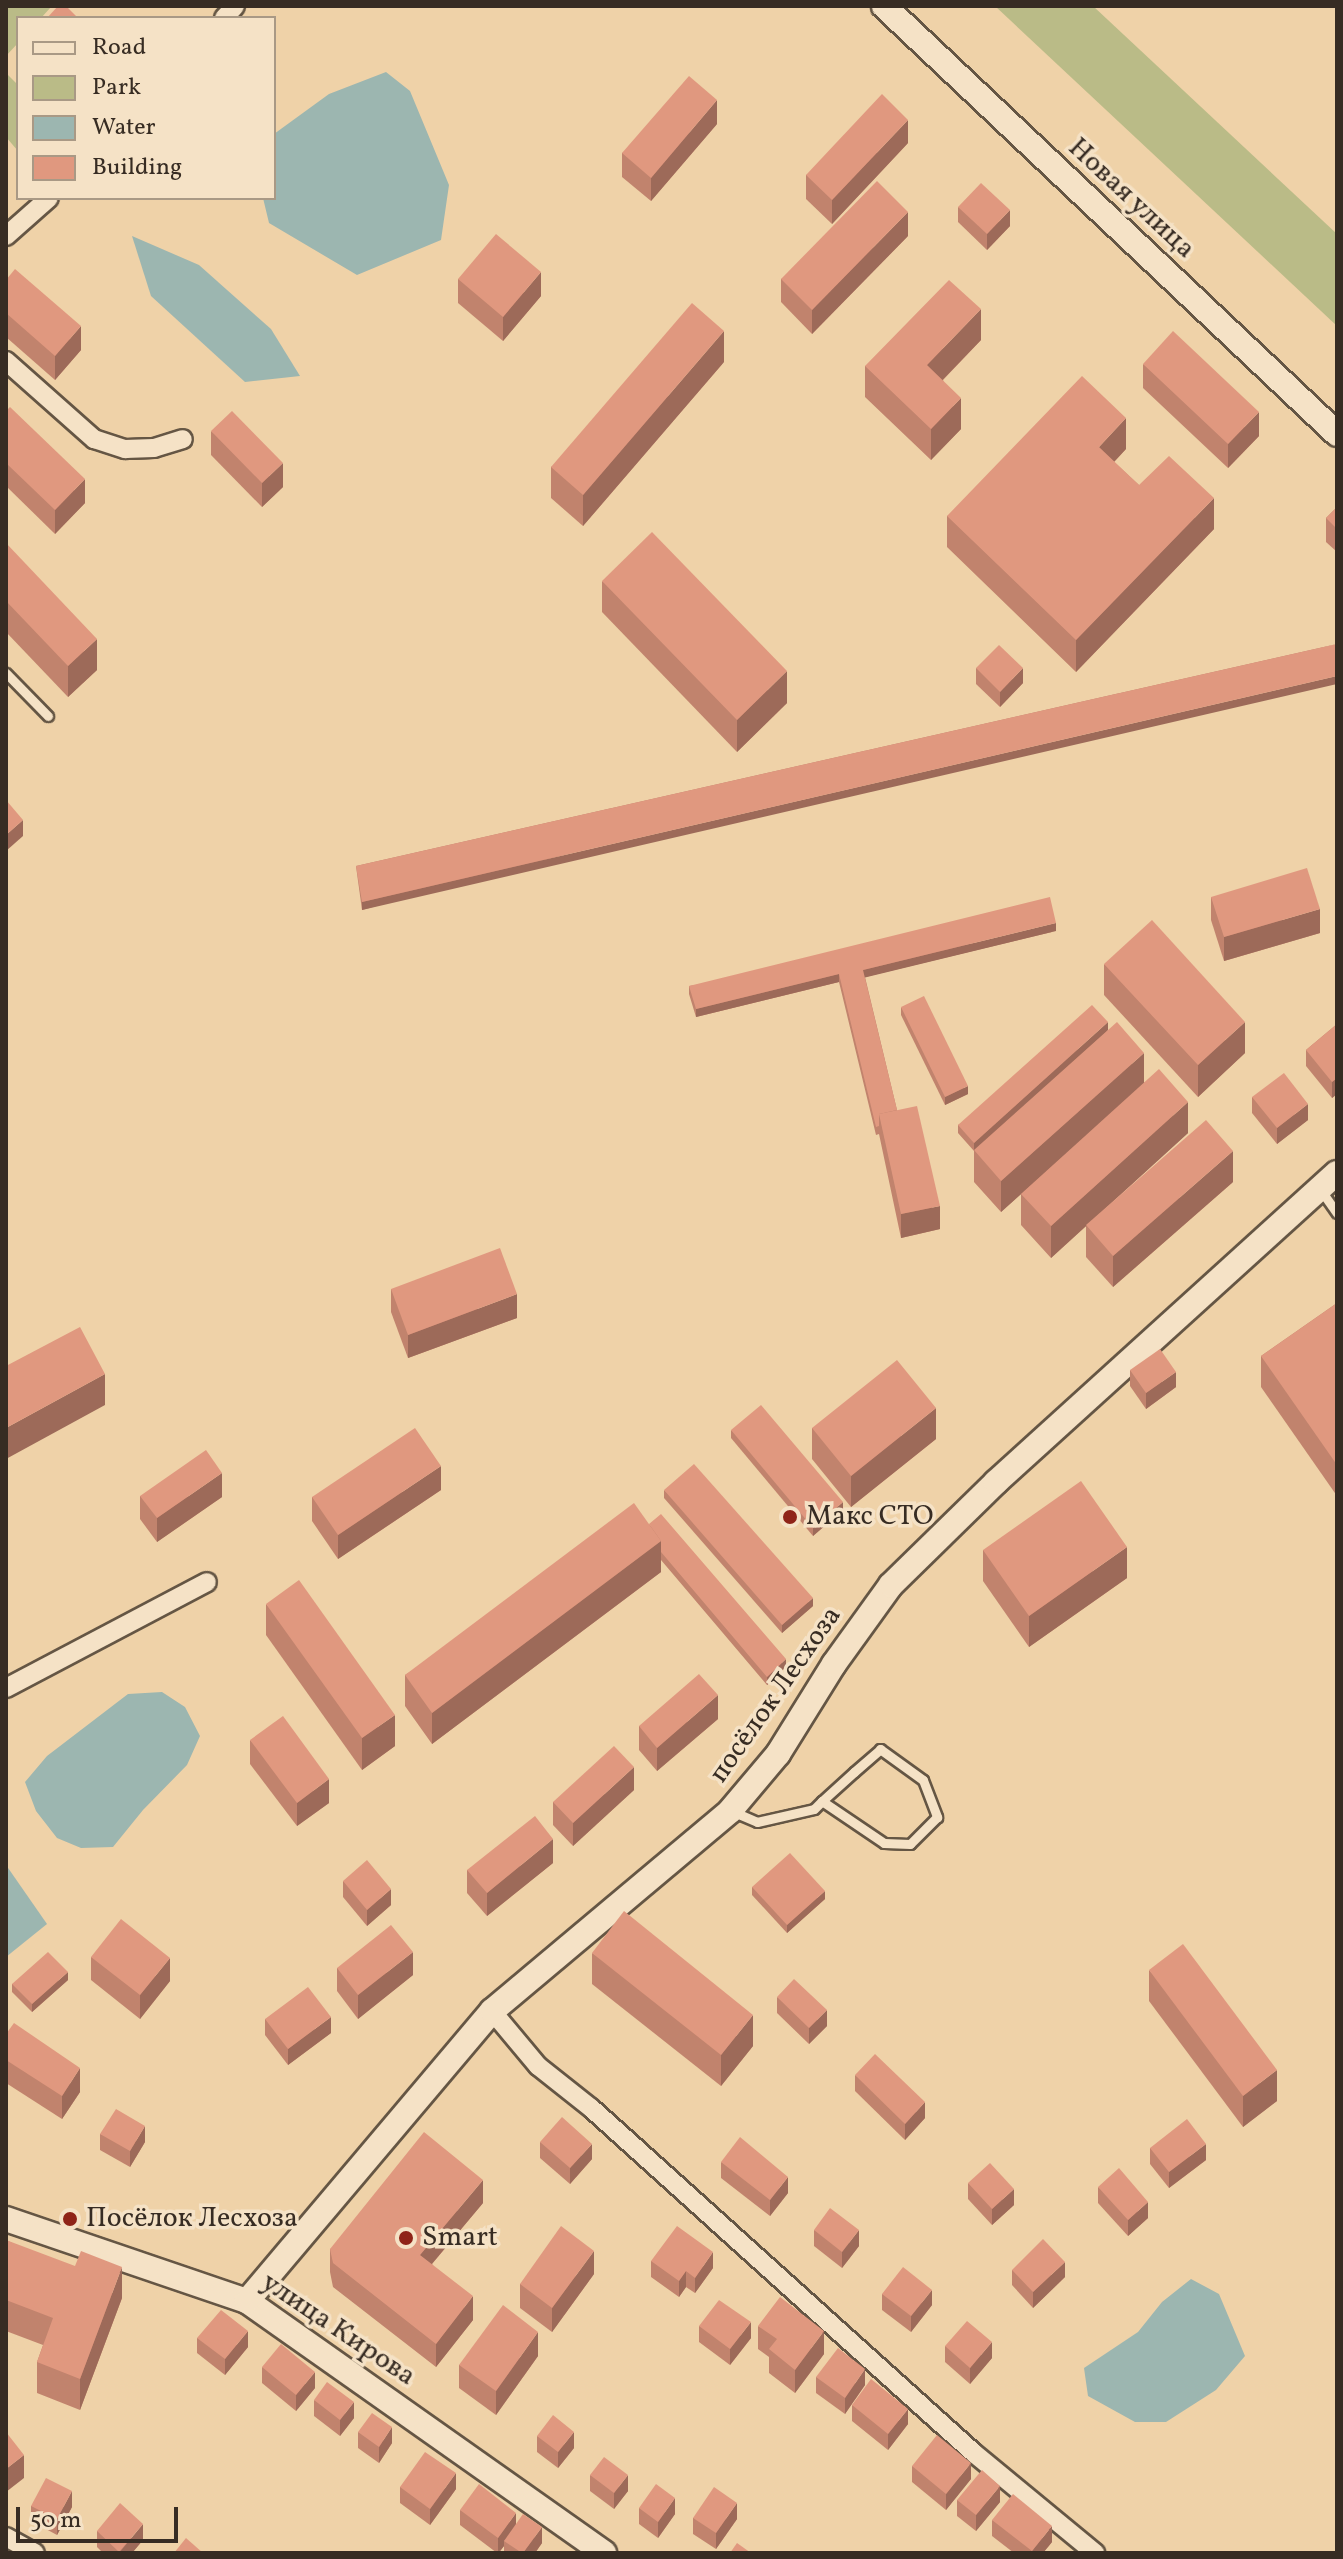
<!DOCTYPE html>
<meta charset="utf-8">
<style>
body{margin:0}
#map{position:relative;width:1343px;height:2559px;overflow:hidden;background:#efd2a8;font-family:Vollkorn,serif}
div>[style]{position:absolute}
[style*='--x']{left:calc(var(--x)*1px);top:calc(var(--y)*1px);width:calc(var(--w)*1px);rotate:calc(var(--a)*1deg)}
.green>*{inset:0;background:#babb87}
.water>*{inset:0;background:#9cb6b0}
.roads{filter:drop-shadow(2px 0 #655644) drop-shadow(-2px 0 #655644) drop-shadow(0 2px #655644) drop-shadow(0 -2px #655644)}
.service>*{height:9px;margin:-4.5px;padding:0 4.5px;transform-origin:4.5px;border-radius:4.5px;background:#f5e2c6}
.minor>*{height:18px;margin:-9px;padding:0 9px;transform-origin:9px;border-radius:9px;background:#f5e2c6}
.tertiary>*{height:24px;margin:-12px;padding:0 12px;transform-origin:12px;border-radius:12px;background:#f5e2c6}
.wall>*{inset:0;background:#c1836d}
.shaded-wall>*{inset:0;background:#9d6a59}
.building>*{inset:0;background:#e0987f}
.dots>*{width:22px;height:22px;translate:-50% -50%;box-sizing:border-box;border:4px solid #f5e2c6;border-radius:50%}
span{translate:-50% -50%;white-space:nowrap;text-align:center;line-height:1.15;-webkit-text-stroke:7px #f5e2c6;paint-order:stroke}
.street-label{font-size:28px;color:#372c23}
.poi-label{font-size:28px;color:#372c23}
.left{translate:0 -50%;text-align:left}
.frame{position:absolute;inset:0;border:8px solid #372c23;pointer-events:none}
.legend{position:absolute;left:16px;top:16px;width:260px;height:184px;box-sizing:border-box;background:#f5e2c6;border:2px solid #a99985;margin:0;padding:10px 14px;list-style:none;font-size:24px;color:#372c23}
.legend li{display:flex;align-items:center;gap:16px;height:40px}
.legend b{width:40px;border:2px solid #a99985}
.scale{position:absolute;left:16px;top:2507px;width:162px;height:36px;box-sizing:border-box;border:4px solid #372c23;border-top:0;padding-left:10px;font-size:24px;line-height:28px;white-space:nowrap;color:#372c23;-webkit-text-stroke:6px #f5e2c6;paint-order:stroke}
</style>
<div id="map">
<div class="green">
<div style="clip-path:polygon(6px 6px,51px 7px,41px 18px,18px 18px,18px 43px,6px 56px)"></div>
<div style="clip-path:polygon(995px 6px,1093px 6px,1337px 234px,1337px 326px)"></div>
<div style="clip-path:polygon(6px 73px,18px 85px,18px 151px,6px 137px)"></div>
</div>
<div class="water">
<div style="clip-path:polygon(386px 72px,410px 91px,449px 185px,441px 240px,357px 275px,269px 223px,263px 198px,274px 198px,274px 134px,329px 94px)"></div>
<div style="clip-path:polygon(132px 236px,199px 265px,271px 329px,300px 376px,245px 382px,151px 296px)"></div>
<div style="clip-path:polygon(162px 1692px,185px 1707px,200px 1736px,187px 1765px,143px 1810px,113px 1847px,81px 1848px,57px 1838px,36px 1811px,25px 1782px,47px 1756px,128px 1694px)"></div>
<div style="clip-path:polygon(6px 1865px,47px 1924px,6px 1957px)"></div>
<div style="clip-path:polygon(1191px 2279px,1219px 2294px,1245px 2356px,1216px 2390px,1166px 2422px,1135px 2422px,1088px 2396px,1084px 2368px,1138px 2332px,1162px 2302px)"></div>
</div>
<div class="roads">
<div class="service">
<div style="--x:6;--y:673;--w:60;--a:45.7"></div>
<div style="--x:1320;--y:1189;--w:29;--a:55"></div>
<div style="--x:734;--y:1812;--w:25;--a:23"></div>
<div style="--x:757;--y:1822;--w:58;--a:-12.8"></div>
<div style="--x:814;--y:1809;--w:11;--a:-45"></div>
<div style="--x:822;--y:1801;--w:43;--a:-42.2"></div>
<div style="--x:854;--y:1772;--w:35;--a:-41"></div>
<div style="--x:880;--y:1749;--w:53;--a:35.8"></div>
<div style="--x:923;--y:1780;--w:40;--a:69"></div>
<div style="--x:937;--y:1817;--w:38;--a:135"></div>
<div style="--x:910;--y:1844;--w:26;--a:-178"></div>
<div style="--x:884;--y:1843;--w:75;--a:-145.9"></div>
</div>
<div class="minor">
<div style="--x:224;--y:18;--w:16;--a:-47"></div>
<div style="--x:6;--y:236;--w:57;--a:-41.5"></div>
<div style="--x:6;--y:361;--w:118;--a:41.6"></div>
<div style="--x:94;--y:439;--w:33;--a:18"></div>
<div style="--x:125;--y:449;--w:29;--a:-2"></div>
<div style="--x:154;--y:448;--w:30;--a:-17"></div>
<div style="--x:6;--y:1688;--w:227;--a:-27.8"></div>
<div style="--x:492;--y:2011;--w:72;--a:50.1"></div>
<div style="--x:538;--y:2066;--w:68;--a:38.4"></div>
<div style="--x:591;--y:2108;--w:517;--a:42.02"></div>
<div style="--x:975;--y:2454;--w:156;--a:39.5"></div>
<div style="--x:6;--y:2537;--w:33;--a:29"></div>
</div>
<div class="tertiary">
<div style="--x:884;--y:6;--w:623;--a:43.37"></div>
<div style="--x:6;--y:2219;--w:255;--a:18.8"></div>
<div style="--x:247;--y:2301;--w:437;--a:35.2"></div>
<div style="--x:247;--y:2301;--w:380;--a:-49.8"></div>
<div style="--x:492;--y:2011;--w:311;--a:-40"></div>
<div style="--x:730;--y:1811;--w:75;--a:-49.9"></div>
<div style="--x:778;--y:1754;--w:106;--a:-58.1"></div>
<div style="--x:834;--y:1664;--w:97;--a:-54.2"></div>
<div style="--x:891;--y:1585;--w:147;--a:-44.4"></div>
<div style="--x:996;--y:1482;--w:460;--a:-42.2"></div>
</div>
</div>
<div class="wall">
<div style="clip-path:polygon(717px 124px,651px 201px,622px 177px,622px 153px)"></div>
<div style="clip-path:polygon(908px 143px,832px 224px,806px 199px,806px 175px)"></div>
<div style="clip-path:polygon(958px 207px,1010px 226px,987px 250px,958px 222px)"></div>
<div style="clip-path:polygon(908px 236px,812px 334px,781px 302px,781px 279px)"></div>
<div style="clip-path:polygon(458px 279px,541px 296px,503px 341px,458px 303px)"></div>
<div style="clip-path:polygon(6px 280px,81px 350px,55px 380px,6px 337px)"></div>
<div style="clip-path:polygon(981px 340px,943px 380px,961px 429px,931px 460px,865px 397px,865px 366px)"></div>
<div style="clip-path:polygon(724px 362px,583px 526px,551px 498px,551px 467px)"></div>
<div style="clip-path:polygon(1143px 364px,1259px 436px,1228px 468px,1143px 388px)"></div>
<div style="clip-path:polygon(6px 411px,85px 503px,55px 534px,6px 486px)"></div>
<div style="clip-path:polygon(211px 431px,283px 487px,262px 507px,211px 455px)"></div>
<div style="clip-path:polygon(1126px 449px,1114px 462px,1139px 485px,1214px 529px,1076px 672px,947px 547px,947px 516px)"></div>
<div style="clip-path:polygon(1337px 507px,1337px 552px,1326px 542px,1326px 518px)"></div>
<div style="clip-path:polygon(6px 543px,97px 670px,68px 697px,6px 632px)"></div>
<div style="clip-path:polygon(602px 581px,787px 703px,737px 752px,602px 612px)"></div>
<div style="clip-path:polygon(1337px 644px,362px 910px,356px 866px)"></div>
<div style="clip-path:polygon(976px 668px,1023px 683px,1000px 707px,976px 684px)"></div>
<div style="clip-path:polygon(1211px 897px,1320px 933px,1224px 961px,1211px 920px)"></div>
<div style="clip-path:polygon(1056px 931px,865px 977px,897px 1110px,940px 1229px,901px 1238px,879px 1134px,876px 1135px,839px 982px,696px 1017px,689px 994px,689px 986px)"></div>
<div style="clip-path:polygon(1104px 964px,1245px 1053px,1198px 1097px,1104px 995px)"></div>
<div style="clip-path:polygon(901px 1007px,968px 1094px,945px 1105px,901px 1015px)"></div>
<div style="clip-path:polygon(1337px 1024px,1337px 1094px,1332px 1098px,1306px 1066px,1306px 1050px)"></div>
<div style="clip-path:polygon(1108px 1030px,1144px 1082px,1188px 1133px,1051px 1258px,1021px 1225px,1021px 1194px,1001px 1212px,974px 1182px,974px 1151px,958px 1133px,958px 1125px)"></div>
<div style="clip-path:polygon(1252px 1097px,1308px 1120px,1277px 1144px,1252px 1113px)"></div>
<div style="clip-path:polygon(1233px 1182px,1113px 1287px,1086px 1257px,1086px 1225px)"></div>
<div style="clip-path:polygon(391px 1289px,517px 1318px,408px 1358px,391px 1312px)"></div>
<div style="clip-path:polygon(1337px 1303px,1337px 1496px,1261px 1387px,1261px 1356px)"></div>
<div style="clip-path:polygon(1130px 1370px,1176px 1387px,1146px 1409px,1130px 1386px)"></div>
<div style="clip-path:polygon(812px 1428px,936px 1439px,851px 1507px,812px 1459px)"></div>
<div style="clip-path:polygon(731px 1430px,843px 1510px,813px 1536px,731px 1438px)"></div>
<div style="clip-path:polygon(441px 1490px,338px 1559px,312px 1521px,312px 1497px)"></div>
<div style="clip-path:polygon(664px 1490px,813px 1606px,782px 1633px,664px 1498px)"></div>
<div style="clip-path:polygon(140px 1496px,222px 1497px,157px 1542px,140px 1519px)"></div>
<div style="clip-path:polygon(649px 1524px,786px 1667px,767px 1685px,661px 1560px,661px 1572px,432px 1744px,405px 1706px,405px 1675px)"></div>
<div style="clip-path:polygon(983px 1550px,1127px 1578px,1029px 1647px,983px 1581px)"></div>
<div style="clip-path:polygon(266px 1604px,395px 1746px,362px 1770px,266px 1635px)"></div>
<div style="clip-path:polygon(718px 1719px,657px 1771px,639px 1750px,639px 1726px)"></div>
<div style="clip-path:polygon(250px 1740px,329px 1803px,297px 1826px,250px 1764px)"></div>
<div style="clip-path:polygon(634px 1790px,573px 1846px,553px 1825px,553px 1802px)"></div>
<div style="clip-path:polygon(553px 1863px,487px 1916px,467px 1893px,467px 1870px)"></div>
<div style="clip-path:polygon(343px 1881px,391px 1905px,367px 1926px,343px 1897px)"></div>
<div style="clip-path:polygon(752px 1887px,825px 1899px,787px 1933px,752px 1895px)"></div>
<div style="clip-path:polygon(592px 1953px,753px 2046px,721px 2086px,592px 1984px)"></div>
<div style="clip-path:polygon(91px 1957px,170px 1981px,140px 2019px,91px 1980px)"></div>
<div style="clip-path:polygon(337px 1968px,413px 1975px,358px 2019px,337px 1991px)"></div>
<div style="clip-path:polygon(1149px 1970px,1277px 2101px,1243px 2127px,1149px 2001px)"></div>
<div style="clip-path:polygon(68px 1980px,32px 2012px,12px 1992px,12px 1984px)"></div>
<div style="clip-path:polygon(777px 1997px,827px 2026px,809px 2044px,777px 2013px)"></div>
<div style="clip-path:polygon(265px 2019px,331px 2033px,288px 2065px,265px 2035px)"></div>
<div style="clip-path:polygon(6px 2034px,80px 2092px,62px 2119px,6px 2083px)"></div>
<div style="clip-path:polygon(855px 2075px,925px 2118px,905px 2140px,855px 2091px)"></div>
<div style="clip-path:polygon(100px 2134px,145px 2142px,130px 2167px,100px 2150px)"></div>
<div style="clip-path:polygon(540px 2142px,592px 2159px,570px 2184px,540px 2158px)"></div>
<div style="clip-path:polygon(1150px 2148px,1206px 2160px,1169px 2188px,1150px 2164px)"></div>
<div style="clip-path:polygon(721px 2162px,788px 2193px,770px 2216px,721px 2178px)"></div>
<div style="clip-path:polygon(968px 2183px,1014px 2205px,992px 2225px,968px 2199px)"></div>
<div style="clip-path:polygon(1098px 2187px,1148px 2218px,1128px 2236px,1098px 2203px)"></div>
<div style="clip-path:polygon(483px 2203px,432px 2264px,473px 2320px,436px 2367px,333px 2287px,330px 2272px,330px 2249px)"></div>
<div style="clip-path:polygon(814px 2230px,859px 2246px,842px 2268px,814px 2246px)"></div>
<div style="clip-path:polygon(6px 2240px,122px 2298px,80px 2410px,37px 2393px,37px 2362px,43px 2345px,6px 2331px)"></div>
<div style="clip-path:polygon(651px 2261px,713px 2268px,695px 2293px,686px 2287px,679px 2297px,651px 2277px)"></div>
<div style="clip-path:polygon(1012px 2270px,1065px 2277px,1033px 2308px,1012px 2285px)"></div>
<div style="clip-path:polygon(594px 2274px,552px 2332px,520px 2308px,520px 2284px)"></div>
<div style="clip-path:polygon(882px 2294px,932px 2305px,911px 2332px,882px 2310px)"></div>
<div style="clip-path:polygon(699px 2326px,751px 2338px,730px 2365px,699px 2342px)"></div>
<div style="clip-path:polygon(758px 2326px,824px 2354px,795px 2393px,769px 2373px,769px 2357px,758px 2349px)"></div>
<div style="clip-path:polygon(197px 2338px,248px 2347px,225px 2375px,197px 2353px)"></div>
<div style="clip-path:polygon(945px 2346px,992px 2358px,970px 2384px,945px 2362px)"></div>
<div style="clip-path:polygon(538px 2356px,496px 2415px,459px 2388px,459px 2365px)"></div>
<div style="clip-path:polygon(262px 2367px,315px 2388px,296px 2411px,262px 2383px)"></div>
<div style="clip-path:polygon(816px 2377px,865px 2385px,845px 2414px,816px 2393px)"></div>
<div style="clip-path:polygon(314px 2400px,354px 2418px,340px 2436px,314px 2416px)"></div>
<div style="clip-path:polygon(852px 2405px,908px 2424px,888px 2450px,852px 2421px)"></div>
<div style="clip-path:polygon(358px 2432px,392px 2443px,379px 2463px,358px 2448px)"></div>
<div style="clip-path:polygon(537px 2436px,574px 2448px,558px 2468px,537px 2452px)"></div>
<div style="clip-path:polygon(912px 2466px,971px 2479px,946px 2510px,912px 2482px)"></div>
<div style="clip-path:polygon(590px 2475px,628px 2491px,614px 2509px,590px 2491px)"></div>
<div style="clip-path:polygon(400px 2487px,456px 2489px,430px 2525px,400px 2503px)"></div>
<div style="clip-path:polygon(957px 2500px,1000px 2502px,976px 2531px,957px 2516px)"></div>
<div style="clip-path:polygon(31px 2506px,72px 2507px,57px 2535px,31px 2521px)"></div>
<div style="clip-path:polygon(639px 2508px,675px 2514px,658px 2538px,639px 2524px)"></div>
<div style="clip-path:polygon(460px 2510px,516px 2524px,542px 2543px,535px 2553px,504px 2553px,504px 2546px,499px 2553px,497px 2553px,460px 2525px)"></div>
<div style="clip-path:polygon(693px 2518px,737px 2519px,716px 2549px,693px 2534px)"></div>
<div style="clip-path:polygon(992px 2520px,1052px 2542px,1043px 2553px,1014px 2553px,992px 2536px)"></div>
<div style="clip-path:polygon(97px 2531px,143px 2540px,132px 2553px,103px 2553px,97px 2547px)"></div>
</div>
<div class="shaded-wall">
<div style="clip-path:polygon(717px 100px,717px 124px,651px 201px,651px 178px)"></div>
<div style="clip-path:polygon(908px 120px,908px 143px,832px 224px,832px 200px)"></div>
<div style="clip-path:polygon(1010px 210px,1010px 226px,987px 250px,987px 234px)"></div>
<div style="clip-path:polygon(908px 212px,908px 236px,812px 334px,812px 310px)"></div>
<div style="clip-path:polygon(541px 272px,541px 296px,503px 341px,503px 317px)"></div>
<div style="clip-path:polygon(981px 309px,981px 340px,927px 396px,927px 365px)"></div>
<div style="clip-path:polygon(81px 326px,81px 350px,55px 380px,55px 356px)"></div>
<div style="clip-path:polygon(724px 331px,724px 362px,583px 526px,583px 495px)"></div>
<div style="clip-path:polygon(961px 398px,961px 429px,931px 460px,931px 429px)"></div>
<div style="clip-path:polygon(1259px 412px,1259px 436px,1228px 468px,1228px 444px)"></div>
<div style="clip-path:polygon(1126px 418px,1126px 449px,1099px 478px,1099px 447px)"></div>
<div style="clip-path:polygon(283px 463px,283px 487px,262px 507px,262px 483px)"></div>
<div style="clip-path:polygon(85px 479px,85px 503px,55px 534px,55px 510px)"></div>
<div style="clip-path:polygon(1214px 498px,1214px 529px,1076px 672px,1076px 640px)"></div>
<div style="clip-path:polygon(97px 639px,97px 670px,68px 697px,68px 666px)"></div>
<div style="clip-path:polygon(1023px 668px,1023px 683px,1000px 707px,1000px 692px)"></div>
<div style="clip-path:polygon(787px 671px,787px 703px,737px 752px,737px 720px)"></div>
<div style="clip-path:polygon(1337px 676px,1337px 684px,362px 910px,362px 902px)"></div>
<div style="clip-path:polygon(23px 820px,23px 836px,6px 851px,6px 835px)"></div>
<div style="clip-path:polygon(1320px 909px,1320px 933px,1224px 961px,1224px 937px)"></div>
<div style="clip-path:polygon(1056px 923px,1056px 931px,863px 978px,863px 970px)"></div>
<div style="clip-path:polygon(839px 974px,839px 982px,696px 1017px,696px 1009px)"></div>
<div style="clip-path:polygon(1108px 1022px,1108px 1030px,974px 1151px,974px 1143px)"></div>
<div style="clip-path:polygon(1245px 1022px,1245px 1053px,1198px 1097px,1198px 1065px)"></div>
<div style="clip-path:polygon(1144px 1053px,1144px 1084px,1001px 1212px,1001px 1181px)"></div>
<div style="clip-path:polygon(1337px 1078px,1337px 1094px,1332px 1098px,1332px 1082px)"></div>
<div style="clip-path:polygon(968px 1086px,968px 1094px,945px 1105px,945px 1097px)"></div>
<div style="clip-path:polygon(1188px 1102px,1188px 1133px,1051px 1258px,1051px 1226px)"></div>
<div style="clip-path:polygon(1308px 1104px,1308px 1120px,1277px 1144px,1277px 1128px)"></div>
<div style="clip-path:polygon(1233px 1151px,1233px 1182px,1113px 1287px,1113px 1256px)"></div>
<div style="clip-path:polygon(940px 1206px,940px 1229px,901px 1238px,901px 1214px)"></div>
<div style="clip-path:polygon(517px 1294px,517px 1318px,408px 1358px,408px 1335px)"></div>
<div style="clip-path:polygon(1176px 1372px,1176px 1387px,1146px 1409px,1146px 1393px)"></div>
<div style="clip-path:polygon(105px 1374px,105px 1405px,6px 1459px,6px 1428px)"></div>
<div style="clip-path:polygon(936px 1408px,936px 1439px,851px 1507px,851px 1476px)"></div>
<div style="clip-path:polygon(441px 1466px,441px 1490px,338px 1559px,338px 1535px)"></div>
<div style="clip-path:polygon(222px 1473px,222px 1497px,157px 1542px,157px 1518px)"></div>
<div style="clip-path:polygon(843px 1502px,843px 1510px,813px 1536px,813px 1528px)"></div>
<div style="clip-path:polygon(661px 1541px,661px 1572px,432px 1744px,432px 1713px)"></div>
<div style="clip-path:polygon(1127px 1547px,1127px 1578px,1029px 1647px,1029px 1616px)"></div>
<div style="clip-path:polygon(813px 1598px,813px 1606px,782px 1633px,782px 1625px)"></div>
<div style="clip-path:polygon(786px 1659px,786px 1667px,767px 1685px,767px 1677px)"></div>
<div style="clip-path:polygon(718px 1695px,718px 1719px,657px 1771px,657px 1748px)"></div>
<div style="clip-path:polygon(395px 1715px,395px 1746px,362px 1770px,362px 1738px)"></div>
<div style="clip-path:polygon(634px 1767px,634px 1790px,573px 1846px,573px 1823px)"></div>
<div style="clip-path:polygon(329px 1779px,329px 1803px,297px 1826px,297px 1803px)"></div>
<div style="clip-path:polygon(553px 1839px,553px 1863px,487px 1916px,487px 1893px)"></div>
<div style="clip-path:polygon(391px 1889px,391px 1905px,367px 1926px,367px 1910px)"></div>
<div style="clip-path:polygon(825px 1891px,825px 1899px,787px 1933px,787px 1925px)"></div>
<div style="clip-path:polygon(413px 1952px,413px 1975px,358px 2019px,358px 1995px)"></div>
<div style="clip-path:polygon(170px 1958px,170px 1981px,140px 2019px,140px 1995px)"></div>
<div style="clip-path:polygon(68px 1972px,68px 1980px,32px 2012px,32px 2004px)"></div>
<div style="clip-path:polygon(827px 2010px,827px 2026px,809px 2044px,809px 2028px)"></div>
<div style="clip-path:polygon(753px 2015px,753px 2046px,721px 2086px,721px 2055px)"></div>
<div style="clip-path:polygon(331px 2017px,331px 2033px,288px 2065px,288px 2049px)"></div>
<div style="clip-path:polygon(80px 2068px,80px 2092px,62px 2119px,62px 2096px)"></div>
<div style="clip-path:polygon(1277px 2070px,1277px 2101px,1243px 2127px,1243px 2096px)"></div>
<div style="clip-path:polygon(925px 2102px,925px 2118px,905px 2140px,905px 2124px)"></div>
<div style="clip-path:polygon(145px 2126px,145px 2142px,130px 2167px,130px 2151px)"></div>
<div style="clip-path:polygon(592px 2144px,592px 2159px,570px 2184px,570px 2168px)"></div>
<div style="clip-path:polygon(1206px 2144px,1206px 2160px,1169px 2188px,1169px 2172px)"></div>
<div style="clip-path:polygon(788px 2177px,788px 2193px,770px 2216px,770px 2200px)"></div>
<div style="clip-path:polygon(483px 2180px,483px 2203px,420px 2278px,420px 2255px)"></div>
<div style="clip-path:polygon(1014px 2189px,1014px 2205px,992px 2225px,992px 2209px)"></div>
<div style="clip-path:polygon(1148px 2202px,1148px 2218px,1128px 2236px,1128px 2220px)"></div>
<div style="clip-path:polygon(859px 2230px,859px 2246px,842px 2268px,842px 2252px)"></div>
<div style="clip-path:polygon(594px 2251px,594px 2274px,552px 2332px,552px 2308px)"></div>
<div style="clip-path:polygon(713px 2252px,713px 2268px,695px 2293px,695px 2278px)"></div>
<div style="clip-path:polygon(1065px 2262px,1065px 2277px,1033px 2308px,1033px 2292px)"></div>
<div style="clip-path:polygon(122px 2267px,122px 2298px,80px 2410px,80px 2379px)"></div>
<div style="clip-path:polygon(686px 2271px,686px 2287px,679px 2297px,679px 2281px)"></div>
<div style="clip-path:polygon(932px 2290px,932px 2305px,911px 2332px,911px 2316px)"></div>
<div style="clip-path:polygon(473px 2296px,473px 2320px,436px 2367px,436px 2344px)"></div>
<div style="clip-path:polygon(751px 2322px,751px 2338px,730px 2365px,730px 2349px)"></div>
<div style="clip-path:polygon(248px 2331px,248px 2347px,225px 2375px,225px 2359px)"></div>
<div style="clip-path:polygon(824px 2331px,824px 2354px,795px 2393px,795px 2370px)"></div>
<div style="clip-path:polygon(538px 2332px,538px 2356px,496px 2415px,496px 2391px)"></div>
<div style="clip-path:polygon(992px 2342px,992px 2358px,970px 2384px,970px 2368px)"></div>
<div style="clip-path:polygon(865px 2369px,865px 2385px,845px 2414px,845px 2398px)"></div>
<div style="clip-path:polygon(315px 2372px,315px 2388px,296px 2411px,296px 2395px)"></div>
<div style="clip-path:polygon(354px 2402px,354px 2418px,340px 2436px,340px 2420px)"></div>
<div style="clip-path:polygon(908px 2409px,908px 2424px,888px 2450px,888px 2434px)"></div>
<div style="clip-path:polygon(392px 2427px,392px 2443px,379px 2463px,379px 2447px)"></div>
<div style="clip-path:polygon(574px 2432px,574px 2448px,558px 2468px,558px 2452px)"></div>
<div style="clip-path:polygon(24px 2455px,24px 2478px,6px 2492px,6px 2469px)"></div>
<div style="clip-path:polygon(971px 2463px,971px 2479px,946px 2510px,946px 2494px)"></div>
<div style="clip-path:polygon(456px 2473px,456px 2489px,430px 2525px,430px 2509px)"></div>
<div style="clip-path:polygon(628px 2475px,628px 2491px,614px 2509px,614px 2493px)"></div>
<div style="clip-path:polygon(1000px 2486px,1000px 2502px,976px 2531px,976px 2515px)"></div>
<div style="clip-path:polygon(72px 2491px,72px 2507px,57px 2535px,57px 2519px)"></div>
<div style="clip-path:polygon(675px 2498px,675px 2514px,658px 2538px,658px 2522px)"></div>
<div style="clip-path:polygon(737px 2503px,737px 2519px,716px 2549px,716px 2533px)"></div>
<div style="clip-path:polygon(516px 2513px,516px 2528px,504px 2541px,504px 2546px,498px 2553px,498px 2538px)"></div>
<div style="clip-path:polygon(143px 2524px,143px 2540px,132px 2553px,119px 2553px)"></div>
<div style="clip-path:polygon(1052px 2526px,1052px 2542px,1043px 2553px,1032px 2553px,1032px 2551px)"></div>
<div style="clip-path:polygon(542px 2527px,542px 2543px,535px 2553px,523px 2553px)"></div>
</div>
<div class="building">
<div style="clip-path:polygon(58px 6px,66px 6px,78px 18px,47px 18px)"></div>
<div style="clip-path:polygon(689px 76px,717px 100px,651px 178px,622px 153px)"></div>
<div style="clip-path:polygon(882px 94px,908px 120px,832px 200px,806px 175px)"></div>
<div style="clip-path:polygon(877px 181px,908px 212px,812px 310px,781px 279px)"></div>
<div style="clip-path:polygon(981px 183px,1010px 210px,987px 234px,958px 207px)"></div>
<div style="clip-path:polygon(496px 234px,541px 272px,503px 317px,458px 279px)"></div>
<div style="clip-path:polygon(15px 269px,81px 326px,55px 356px,6px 313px,6px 280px)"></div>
<div style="clip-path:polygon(949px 280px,981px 309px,927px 365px,961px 398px,931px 429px,865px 366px)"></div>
<div style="clip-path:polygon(692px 303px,724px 331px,583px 495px,551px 467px)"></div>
<div style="clip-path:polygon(1173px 331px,1259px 412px,1228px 444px,1143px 364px)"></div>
<div style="clip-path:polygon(1082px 376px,1126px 418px,1099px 447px,1139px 485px,1169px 456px,1214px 498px,1076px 640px,947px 516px)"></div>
<div style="clip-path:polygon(10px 407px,85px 479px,55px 510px,6px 463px,6px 411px)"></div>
<div style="clip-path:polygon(232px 411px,283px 463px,262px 483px,211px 431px)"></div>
<div style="clip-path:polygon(1337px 507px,1337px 529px,1326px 518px)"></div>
<div style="clip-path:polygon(652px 532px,787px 671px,737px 720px,602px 581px)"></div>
<div style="clip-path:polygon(6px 543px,97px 639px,68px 666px,6px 601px)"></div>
<div style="clip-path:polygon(1337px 644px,1337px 676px,362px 902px,356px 866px)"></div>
<div style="clip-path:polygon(999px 645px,1023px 668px,1000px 692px,976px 668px)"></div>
<div style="clip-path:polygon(6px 800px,23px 820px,6px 835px)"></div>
<div style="clip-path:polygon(1307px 868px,1320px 909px,1224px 937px,1211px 897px)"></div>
<div style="clip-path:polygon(1050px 897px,1056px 923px,863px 970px,897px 1110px,879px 1114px,879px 1126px,876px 1127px,839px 974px,696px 1009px,689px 986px)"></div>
<div style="clip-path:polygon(1152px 920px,1245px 1022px,1198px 1065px,1104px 964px)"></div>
<div style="clip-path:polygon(924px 996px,968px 1086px,945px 1097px,901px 1007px)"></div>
<div style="clip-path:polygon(1092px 1005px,1108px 1022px,974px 1143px,958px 1125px)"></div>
<div style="clip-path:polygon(1117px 1022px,1144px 1053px,1001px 1181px,974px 1150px)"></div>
<div style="clip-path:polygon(1337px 1024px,1337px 1078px,1332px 1082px,1306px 1050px)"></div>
<div style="clip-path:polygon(1159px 1069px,1188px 1102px,1051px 1226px,1021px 1194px)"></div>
<div style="clip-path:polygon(1284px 1073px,1308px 1104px,1277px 1128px,1252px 1097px)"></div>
<div style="clip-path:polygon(917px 1106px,940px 1206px,901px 1214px,879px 1114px)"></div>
<div style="clip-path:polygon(1206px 1120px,1233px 1151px,1113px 1256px,1086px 1225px)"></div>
<div style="clip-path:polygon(500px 1248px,517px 1294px,408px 1335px,391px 1289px)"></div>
<div style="clip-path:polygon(1337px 1303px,1337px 1465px,1261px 1356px)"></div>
<div style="clip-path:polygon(80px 1327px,105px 1374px,6px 1428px,6px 1366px)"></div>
<div style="clip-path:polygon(1160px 1349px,1176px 1372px,1146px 1393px,1130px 1370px)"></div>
<div style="clip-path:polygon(897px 1360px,936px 1408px,851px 1476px,812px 1428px)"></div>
<div style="clip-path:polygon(761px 1405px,843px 1502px,813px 1528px,731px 1430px)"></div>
<div style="clip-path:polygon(415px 1428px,441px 1466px,338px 1535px,312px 1497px)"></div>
<div style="clip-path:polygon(206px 1450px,222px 1473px,157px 1518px,140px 1496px)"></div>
<div style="clip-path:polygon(694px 1464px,813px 1598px,782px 1625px,664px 1490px)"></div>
<div style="clip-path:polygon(1081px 1481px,1127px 1547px,1029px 1616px,983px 1550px)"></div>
<div style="clip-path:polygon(634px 1503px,661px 1541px,432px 1713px,405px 1675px)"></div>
<div style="clip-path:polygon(661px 1514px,786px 1659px,767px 1677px,661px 1552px,661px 1541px,649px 1524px)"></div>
<div style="clip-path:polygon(299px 1580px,395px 1715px,362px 1738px,266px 1604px)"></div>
<div style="clip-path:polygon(699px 1674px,718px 1695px,657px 1748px,639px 1726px)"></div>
<div style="clip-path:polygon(283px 1716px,329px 1779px,297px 1803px,250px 1740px)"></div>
<div style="clip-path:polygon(614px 1746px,634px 1767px,573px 1823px,553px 1802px)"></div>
<div style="clip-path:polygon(535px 1816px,553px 1839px,487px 1893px,467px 1870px)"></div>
<div style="clip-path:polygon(790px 1853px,825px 1891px,787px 1925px,752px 1887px)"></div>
<div style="clip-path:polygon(367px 1860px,391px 1889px,367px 1910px,343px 1881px)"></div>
<div style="clip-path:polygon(624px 1911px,753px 2015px,721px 2055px,592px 1953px)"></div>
<div style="clip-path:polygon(121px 1919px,170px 1958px,140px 1995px,91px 1957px)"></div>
<div style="clip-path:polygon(391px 1925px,413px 1952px,358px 1995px,337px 1968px)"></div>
<div style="clip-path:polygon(1183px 1944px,1277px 2070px,1243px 2096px,1149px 1970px)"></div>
<div style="clip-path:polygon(48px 1952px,68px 1972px,32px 2004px,12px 1984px)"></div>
<div style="clip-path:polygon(794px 1979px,827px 2010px,809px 2028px,777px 1997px)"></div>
<div style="clip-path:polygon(308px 1987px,331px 2017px,288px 2049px,265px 2019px)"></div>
<div style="clip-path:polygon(14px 2023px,80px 2068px,62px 2096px,6px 2060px,6px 2034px)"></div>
<div style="clip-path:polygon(875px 2054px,925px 2102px,905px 2124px,855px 2075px)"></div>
<div style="clip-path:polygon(116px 2109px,145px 2126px,130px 2151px,100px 2134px)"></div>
<div style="clip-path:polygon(562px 2117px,592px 2144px,570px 2168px,540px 2142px)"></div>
<div style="clip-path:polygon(1187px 2119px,1206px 2144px,1169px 2172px,1150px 2148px)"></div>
<div style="clip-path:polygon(424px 2132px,483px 2180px,420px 2255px,473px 2296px,436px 2344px,333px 2263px,330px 2249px)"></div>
<div style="clip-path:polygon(740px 2137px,788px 2177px,770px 2200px,721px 2162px)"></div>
<div style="clip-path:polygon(990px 2163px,1014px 2189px,992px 2209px,968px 2183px)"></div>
<div style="clip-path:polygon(1119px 2168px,1148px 2202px,1128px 2220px,1098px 2187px)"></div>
<div style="clip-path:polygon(830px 2208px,859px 2230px,842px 2252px,814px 2230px)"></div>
<div style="clip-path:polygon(561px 2226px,594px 2251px,552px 2308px,520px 2284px)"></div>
<div style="clip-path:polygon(677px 2226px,713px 2252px,695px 2278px,686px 2271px,679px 2281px,651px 2261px)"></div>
<div style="clip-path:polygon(1043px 2239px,1065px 2262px,1033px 2292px,1012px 2270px)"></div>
<div style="clip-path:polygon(6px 2240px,75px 2266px,81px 2251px,122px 2267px,80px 2379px,37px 2362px,53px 2318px,6px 2300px)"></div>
<div style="clip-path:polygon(903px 2267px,932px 2290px,911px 2316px,882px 2294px)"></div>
<div style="clip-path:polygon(780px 2297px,824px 2331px,795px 2370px,769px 2349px,777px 2339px,758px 2326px)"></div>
<div style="clip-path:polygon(719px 2300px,751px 2322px,730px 2349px,699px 2326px)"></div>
<div style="clip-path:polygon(503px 2305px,538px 2332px,496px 2391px,459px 2365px)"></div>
<div style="clip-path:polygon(221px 2310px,248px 2331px,225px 2359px,197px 2338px)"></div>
<div style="clip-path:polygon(967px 2321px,992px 2342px,970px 2368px,945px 2346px)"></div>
<div style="clip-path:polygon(281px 2344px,315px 2372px,296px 2395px,262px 2367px)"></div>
<div style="clip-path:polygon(838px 2348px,865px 2369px,845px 2398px,816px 2377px)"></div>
<div style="clip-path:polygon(871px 2379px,908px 2409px,888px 2434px,852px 2405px)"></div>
<div style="clip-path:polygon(327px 2382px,354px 2402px,340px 2420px,314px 2400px)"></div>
<div style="clip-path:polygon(372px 2413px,392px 2427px,379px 2447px,358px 2432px)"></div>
<div style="clip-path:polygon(553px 2415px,574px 2432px,558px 2452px,537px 2436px)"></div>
<div style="clip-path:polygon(6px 2432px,24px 2455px,6px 2469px)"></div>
<div style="clip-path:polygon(937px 2435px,971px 2463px,946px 2494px,912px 2466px)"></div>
<div style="clip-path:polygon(425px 2452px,456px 2473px,430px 2509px,400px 2487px)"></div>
<div style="clip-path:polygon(604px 2457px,628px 2475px,614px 2493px,590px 2475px)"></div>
<div style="clip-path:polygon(982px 2470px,1000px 2486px,976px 2515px,957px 2500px)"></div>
<div style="clip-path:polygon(46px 2478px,72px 2491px,57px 2519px,31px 2506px)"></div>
<div style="clip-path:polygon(479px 2484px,516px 2513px,498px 2538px,460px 2510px)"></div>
<div style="clip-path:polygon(656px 2484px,675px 2498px,658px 2522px,639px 2508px)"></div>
<div style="clip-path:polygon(714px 2487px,737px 2503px,716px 2533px,693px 2518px)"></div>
<div style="clip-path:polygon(1013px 2494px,1052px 2526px,1032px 2551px,992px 2520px)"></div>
<div style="clip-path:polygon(120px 2503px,143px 2524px,119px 2552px,97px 2531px)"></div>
<div style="clip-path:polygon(523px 2514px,542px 2527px,523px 2553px,522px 2553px,504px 2541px)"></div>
<div style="clip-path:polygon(186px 2538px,203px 2553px,174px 2553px)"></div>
<div style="clip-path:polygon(737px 2543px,751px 2553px,730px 2553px)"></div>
</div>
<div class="dots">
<div style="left:790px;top:1517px;background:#8f2418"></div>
<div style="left:70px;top:2219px;background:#8f2418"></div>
<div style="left:406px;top:2238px;background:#8f2418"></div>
</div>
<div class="street-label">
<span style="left:1131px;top:199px;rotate:43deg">Новая улица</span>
<span style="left:776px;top:1695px;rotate:-55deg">посёлок Лесхоза</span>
<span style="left:338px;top:2330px;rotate:34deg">улица Кирова</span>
</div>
<div class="poi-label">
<span class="left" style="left:806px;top:1517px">Макс СТО</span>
<span class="left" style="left:86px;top:2219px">Посёлок Лесхоза</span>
<span class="left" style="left:422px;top:2238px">Smart</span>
</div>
<div class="frame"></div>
<ul class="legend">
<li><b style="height:10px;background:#f5e2c6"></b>Road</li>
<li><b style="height:22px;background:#babb87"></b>Park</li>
<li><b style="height:22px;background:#9cb6b0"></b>Water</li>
<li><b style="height:22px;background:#e0987f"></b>Building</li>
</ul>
<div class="scale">50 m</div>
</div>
